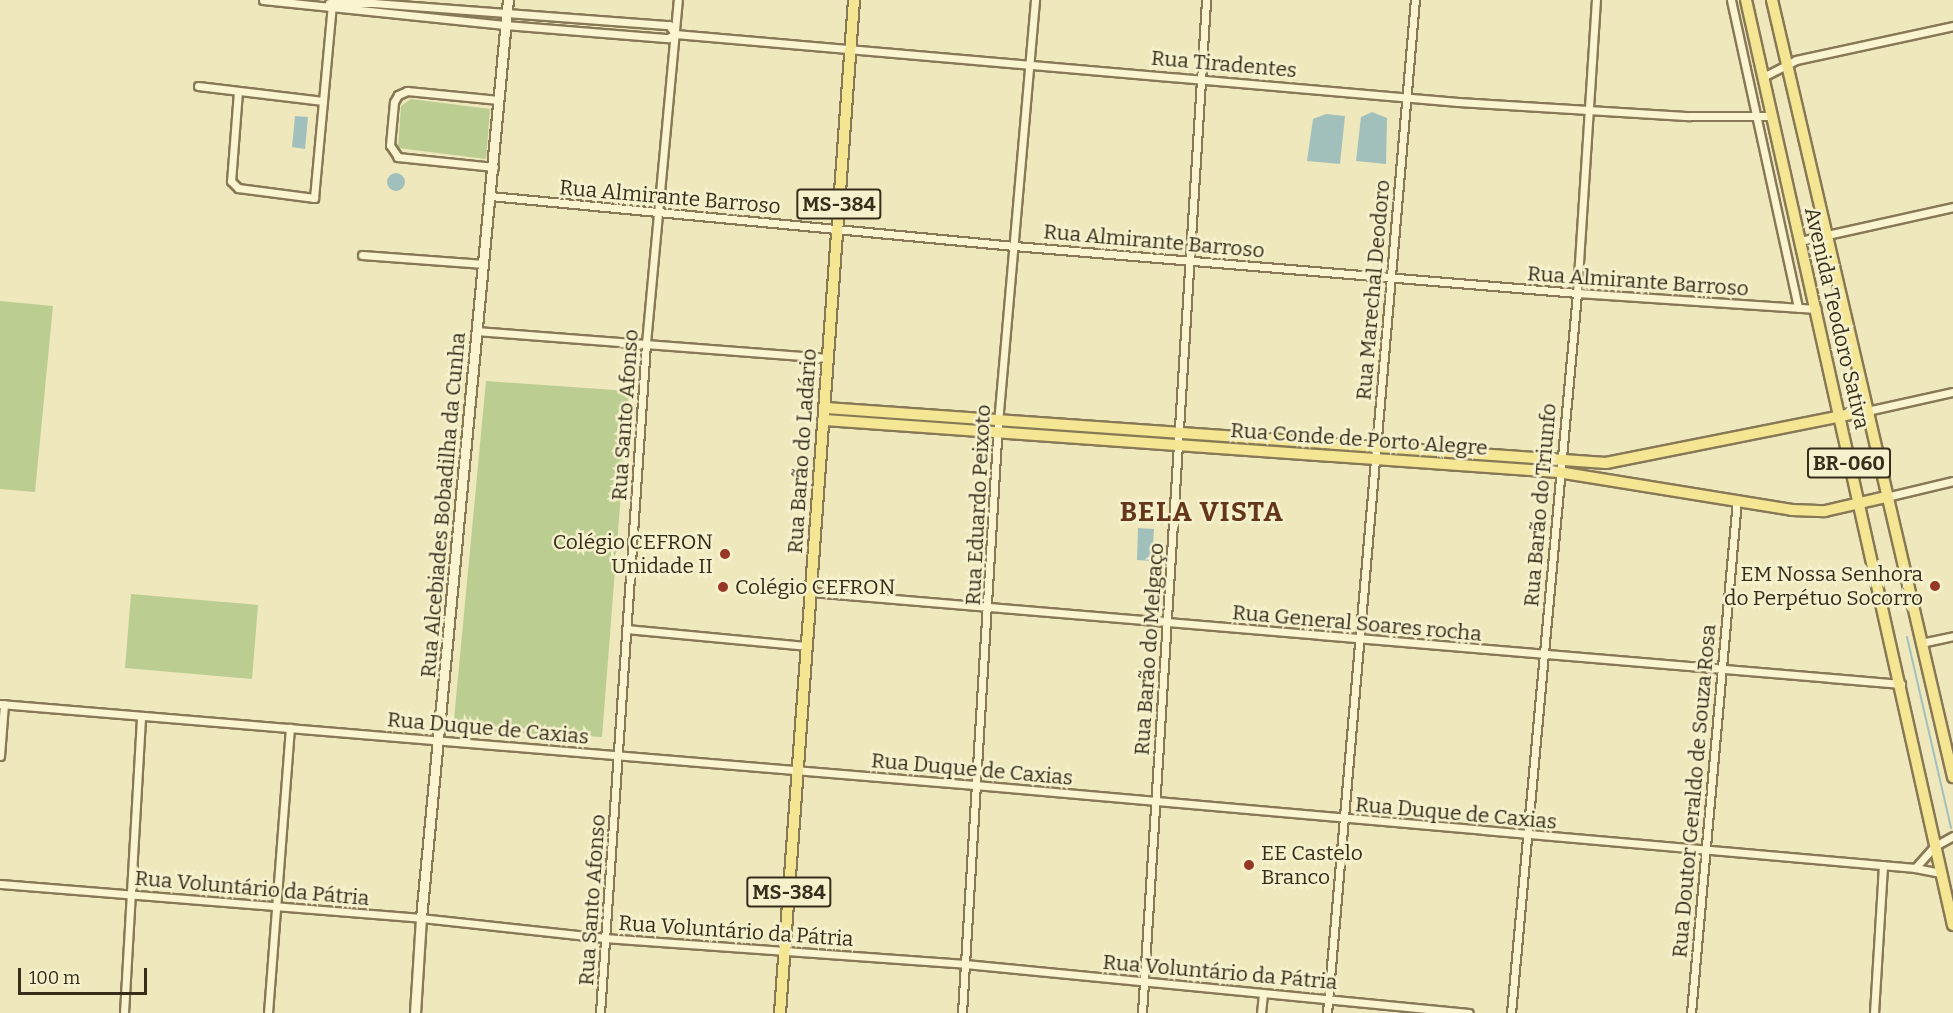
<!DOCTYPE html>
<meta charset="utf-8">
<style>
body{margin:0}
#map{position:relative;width:1953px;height:1013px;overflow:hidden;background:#efe8bd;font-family:Bitter,serif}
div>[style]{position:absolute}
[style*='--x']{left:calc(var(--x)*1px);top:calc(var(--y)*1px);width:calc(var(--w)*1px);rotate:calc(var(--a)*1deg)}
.green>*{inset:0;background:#bccd91}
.water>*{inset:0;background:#a1c0bc}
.round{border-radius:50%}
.stream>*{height:2px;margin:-1px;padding:0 1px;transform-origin:1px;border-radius:1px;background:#a1c0bc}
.roads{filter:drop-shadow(2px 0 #877856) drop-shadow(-2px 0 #877856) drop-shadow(0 2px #877856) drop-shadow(0 -2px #877856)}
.minor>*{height:7px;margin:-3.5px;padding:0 3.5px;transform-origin:3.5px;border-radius:3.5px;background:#faf4d1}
.tertiary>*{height:9px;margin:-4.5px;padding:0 4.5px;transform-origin:4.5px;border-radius:4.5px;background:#faf4d1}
.primary>*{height:10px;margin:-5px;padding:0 5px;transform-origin:5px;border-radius:5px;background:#f4e693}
.dots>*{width:16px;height:16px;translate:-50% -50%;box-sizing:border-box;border:3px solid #f6f1cd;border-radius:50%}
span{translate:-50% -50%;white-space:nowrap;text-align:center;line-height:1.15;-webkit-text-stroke:5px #f6f1cd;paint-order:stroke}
.shield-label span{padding:2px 4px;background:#f6f1cd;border:2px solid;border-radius:4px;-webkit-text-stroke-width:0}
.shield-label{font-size:20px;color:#362d1b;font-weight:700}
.street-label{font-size:21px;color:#362d1b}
.poi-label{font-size:21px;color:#362d1b}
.right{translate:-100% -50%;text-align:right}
.left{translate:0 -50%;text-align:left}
.district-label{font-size:27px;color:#64361a;font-weight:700;letter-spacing:1.5px}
.scale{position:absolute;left:18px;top:968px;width:129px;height:27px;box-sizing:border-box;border:3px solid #362d1b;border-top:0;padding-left:8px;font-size:18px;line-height:21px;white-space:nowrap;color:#362d1b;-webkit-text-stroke:4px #f6f1cd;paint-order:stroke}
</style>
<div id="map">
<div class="green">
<div style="clip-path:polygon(411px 99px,490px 109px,486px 159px,398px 148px,401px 106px)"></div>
<div style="clip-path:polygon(0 301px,53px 306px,35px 492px,0 489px)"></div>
<div style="clip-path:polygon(486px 381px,629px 391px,602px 737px,453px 730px)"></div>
<div style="clip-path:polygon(131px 594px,258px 605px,252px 679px,125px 668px)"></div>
</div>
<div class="water">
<div style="clip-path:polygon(1372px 112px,1387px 118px,1386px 164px,1356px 161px,1361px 117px)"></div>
<div style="clip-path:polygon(1326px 114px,1345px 116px,1340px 164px,1307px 161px,1313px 119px)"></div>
<div style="clip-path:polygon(295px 116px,308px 117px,305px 149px,292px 147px)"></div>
<div class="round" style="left:387px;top:173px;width:18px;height:18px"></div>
<div style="clip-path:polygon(1138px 528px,1154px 529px,1152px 561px,1137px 560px)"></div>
</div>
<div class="stream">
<div style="--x:1907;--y:637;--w:196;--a:77"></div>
</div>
<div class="roads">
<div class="minor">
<div style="--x:263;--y:0;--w:243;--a:5.9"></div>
<div style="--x:505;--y:25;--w:164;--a:4.6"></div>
<div style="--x:668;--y:38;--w:8;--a:-30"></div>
<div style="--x:675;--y:34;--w:786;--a:4.96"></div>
<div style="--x:1458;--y:102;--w:232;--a:3.5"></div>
<div style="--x:1690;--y:116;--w:81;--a:0"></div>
<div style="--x:1731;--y:0;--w:315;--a:77.7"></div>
<div style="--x:329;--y:3;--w:44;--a:0"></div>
<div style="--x:373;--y:3;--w:297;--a:4.3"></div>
<div style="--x:669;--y:25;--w:11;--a:56"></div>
<div style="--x:1763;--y:77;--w:37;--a:-27"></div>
<div style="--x:1796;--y:60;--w:161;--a:-12.2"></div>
<div style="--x:198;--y:86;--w:126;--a:6.8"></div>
<div style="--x:238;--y:91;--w:90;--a:94.4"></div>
<div style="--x:231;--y:181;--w:10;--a:45"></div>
<div style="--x:238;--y:188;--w:77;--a:7.5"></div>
<div style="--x:314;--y:198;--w:196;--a:-84.7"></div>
<div style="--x:494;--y:167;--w:97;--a:-174.1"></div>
<div style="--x:398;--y:157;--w:14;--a:-124"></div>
<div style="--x:390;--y:145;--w:43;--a:-84.7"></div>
<div style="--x:394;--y:102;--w:8;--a:-60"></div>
<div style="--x:398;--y:95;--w:10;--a:-24"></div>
<div style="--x:407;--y:91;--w:92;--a:5.6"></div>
<div style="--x:490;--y:196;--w:526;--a:5.45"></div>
<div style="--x:1014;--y:246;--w:565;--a:4.77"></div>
<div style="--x:1577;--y:293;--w:240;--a:3.8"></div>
<div style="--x:1800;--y:241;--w:157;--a:-12.5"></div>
<div style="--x:362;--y:255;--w:122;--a:4.2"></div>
<div style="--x:476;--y:331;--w:353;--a:4.4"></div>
<div style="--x:1867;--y:411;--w:88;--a:-12.5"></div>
<div style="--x:1886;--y:497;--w:69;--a:-13.4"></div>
<div style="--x:811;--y:592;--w:1094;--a:4.82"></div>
<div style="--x:627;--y:629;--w:181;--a:5.4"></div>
<div style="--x:1921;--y:643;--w:33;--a:-12"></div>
<div style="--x:0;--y:704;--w:978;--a:4.75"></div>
<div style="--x:975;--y:785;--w:944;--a:5.05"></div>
<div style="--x:1915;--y:868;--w:25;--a:11"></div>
<div style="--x:0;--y:756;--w:52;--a:-85.6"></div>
<div style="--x:1915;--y:868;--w:30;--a:-48"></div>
<div style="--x:1935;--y:846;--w:21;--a:-29"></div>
<div style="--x:0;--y:884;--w:422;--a:4.6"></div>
<div style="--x:421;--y:918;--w:184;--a:6.2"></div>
<div style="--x:604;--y:938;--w:362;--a:4.1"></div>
<div style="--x:965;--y:964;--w:506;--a:5.55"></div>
<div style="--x:124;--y:1013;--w:297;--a:-86.7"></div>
<div style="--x:268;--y:1013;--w:286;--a:-85.6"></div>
<div style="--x:600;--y:1013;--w:672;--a:-86.07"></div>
<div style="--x:646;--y:343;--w:344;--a:-84.7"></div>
<div style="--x:962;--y:1013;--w:591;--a:-86.51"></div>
<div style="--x:998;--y:423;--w:425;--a:-85"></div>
<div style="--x:1142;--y:1013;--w:1015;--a:-86.38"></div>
<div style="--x:1261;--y:1013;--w:19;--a:-84"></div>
<div style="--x:1327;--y:1013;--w:1017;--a:-85.04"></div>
<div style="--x:1511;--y:1013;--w:723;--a:-84.76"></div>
<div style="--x:1577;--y:293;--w:294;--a:-86.3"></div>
<div style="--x:1691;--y:1013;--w:515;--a:-84.88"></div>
<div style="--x:1874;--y:1013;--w:148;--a:-86.5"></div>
</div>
<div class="tertiary">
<div style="--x:415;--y:1013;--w:95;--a:-86.4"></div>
<div style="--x:421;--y:918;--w:922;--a:-84.59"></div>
</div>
<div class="primary">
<div style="--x:1746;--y:0;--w:948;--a:77.39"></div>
<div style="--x:1772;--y:0;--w:798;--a:76.89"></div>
<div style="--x:826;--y:408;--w:782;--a:4.03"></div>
<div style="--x:1606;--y:463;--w:266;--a:-11.3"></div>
<div style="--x:825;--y:420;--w:735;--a:4.06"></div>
<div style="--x:1558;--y:472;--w:237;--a:9.2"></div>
<div style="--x:1792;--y:510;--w:33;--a:2"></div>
<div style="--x:1825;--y:511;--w:63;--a:-12.9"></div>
<div style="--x:780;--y:1013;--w:1016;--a:-85.82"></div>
</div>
</div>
<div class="dots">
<div style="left:725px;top:554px;background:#973725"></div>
<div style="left:1935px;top:586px;background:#973725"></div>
<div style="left:723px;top:587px;background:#973725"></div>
<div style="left:1249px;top:865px;background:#973725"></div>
</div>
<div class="shield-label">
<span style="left:839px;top:204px">MS-384</span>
<span style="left:1849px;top:463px">BR-060</span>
<span style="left:789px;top:892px">MS-384</span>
</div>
<div class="street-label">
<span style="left:1224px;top:64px;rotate:5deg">Rua Tiradentes</span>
<span style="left:670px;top:197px;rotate:5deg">Rua Almirante Barroso</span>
<span style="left:1154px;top:241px;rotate:5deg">Rua Almirante Barroso</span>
<span style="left:1638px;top:281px;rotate:4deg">Rua Almirante Barroso</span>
<span style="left:1373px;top:290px;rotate:-85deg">Rua Marechal Deodoro</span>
<span style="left:1837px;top:318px;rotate:77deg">Avenida Teodoro Sativa</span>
<span style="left:625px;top:415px;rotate:-86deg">Rua Santo Afonso</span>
<span style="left:1359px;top:439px;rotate:4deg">Rua Conde de Porto Alegre</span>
<span style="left:802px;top:451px;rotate:-86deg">Rua Barão do Ladário</span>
<span style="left:443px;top:505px;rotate:-85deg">Rua Alcebiades Bobadilha da Cunha</span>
<span style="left:978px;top:505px;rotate:-87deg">Rua Eduardo Peixoto</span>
<span style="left:1540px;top:505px;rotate:-85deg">Rua Barão do Triunfo</span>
<span style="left:1357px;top:623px;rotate:5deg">Rua General Soares rocha</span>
<span style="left:1149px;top:649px;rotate:-86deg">Rua Barão do Melgaço</span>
<span style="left:488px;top:728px;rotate:5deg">Rua Duque de Caxias</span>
<span style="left:972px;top:769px;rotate:5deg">Rua Duque de Caxias</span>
<span style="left:1694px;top:791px;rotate:-85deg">Rua Doutor Geraldo de Souza Rosa</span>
<span style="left:1456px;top:813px;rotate:5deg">Rua Duque de Caxias</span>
<span style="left:252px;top:888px;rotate:5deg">Rua Voluntário da Pátria</span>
<span style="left:592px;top:900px;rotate:-86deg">Rua Santo Afonso</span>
<span style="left:736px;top:931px;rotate:4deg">Rua Voluntário da Pátria</span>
<span style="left:1220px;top:972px;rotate:5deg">Rua Voluntário da Pátria</span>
</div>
<div class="poi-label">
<span class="right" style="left:713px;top:554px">Colégio CEFRON<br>Unidade II</span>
<span class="right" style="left:1923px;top:586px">EM Nossa Senhora<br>do Perpétuo Socorro</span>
<span class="left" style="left:735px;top:587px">Colégio CEFRON</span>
<span class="left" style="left:1261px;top:865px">EE Castelo<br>Branco</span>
</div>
<div class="district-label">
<span style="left:1202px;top:513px">BELA VISTA</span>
</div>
<div class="scale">100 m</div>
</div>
